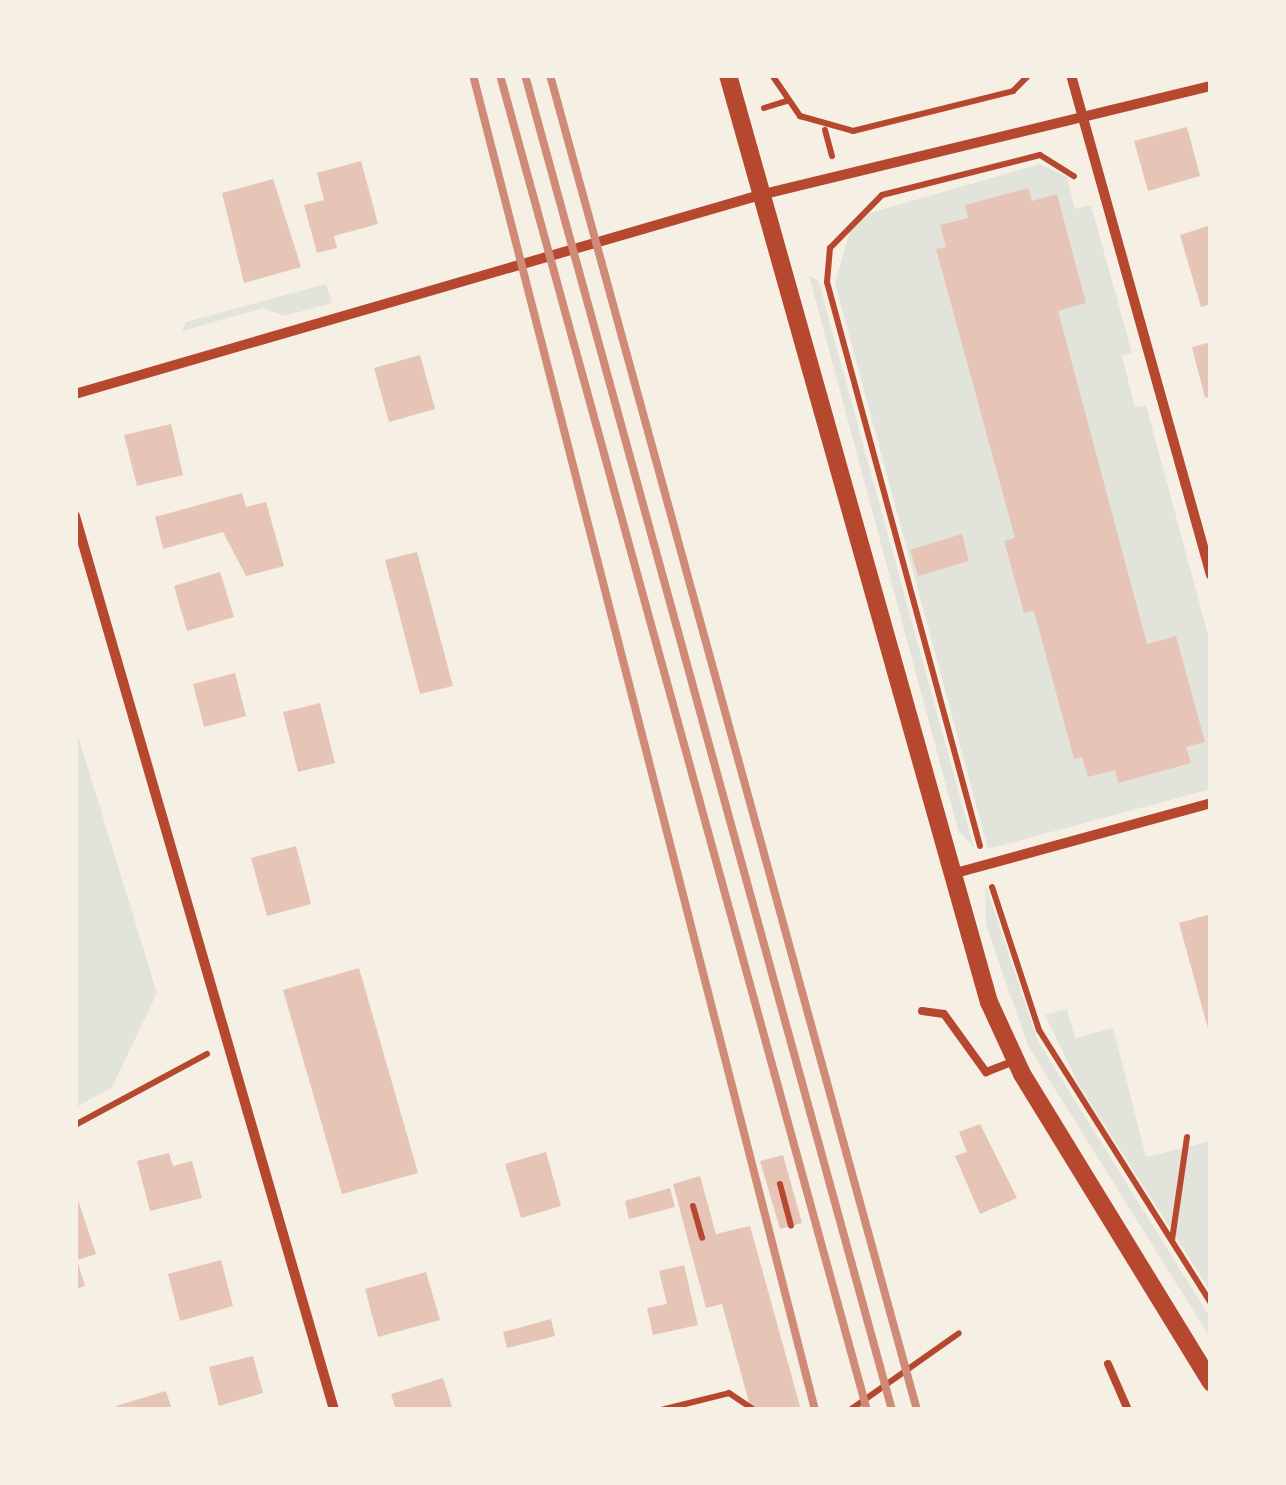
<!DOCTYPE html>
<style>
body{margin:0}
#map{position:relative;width:1286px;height:1485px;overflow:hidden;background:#f6efe4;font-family:"Titillium Web",sans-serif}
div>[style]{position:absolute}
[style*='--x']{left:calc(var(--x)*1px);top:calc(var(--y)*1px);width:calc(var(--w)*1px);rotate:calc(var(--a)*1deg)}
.green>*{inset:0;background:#e2e4dc}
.building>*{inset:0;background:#e6c5b7}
.path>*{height:6px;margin:-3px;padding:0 3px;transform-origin:3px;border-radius:3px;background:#b5482f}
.service>*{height:8px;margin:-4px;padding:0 4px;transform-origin:4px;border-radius:4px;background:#b5482f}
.minor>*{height:10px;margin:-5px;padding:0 5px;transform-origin:5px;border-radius:5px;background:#b5482f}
.tertiary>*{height:18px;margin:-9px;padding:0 9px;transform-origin:9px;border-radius:9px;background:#b5482f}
.rail>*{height:8px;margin:-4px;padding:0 4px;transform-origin:4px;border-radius:4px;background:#cf8b77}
span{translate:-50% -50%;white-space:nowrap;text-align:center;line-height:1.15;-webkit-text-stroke:8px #f6efe4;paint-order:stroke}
.frame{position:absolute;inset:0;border:78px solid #f6efe4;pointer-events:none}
</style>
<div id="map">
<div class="green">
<div style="clip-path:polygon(1040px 164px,1067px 177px,1075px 209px,1091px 205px,1132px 353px,1122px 356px,1135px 407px,1146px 405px,1211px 646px,1211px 789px,988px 849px,835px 283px,850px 231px,870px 213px)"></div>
<div style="clip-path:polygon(809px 276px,818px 280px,974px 848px,958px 830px)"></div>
<div style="clip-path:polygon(326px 284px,332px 303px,284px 316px,263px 308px,182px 331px,186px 322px)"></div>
<div style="clip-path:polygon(75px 726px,157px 993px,112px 1087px,75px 1108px)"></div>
<div style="clip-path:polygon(985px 884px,1038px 1041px,1211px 1319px,1211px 1339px,1028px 1046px,986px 925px)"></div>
<div style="clip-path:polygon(1067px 1009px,1075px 1038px,1113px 1028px,1146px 1157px,1211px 1141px,1211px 1292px,1080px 1087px,1045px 1015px)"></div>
</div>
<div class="building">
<div style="clip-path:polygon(1187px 127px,1200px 176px,1148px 191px,1134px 141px)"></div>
<div style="clip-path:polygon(361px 161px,378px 224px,334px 236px,337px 248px,317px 253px,304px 205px,324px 200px,317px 173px)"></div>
<div style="clip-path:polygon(273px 179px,301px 267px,244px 283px,222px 193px)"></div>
<div style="clip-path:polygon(1028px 188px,1032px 201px,1057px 194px,1086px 303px,1058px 311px,1147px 644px,1176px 636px,1205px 742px,1186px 747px,1191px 763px,1118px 783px,1115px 770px,1088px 777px,1082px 757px,1074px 759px,1034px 611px,1024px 613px,1004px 541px,1015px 538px,936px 249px,946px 247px,940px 225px,968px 218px,965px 205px)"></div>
<div style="clip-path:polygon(1211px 225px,1211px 304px,1201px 307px,1180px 235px)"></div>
<div style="clip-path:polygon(1211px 342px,1211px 396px,1205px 398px,1192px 347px)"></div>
<div style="clip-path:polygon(420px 355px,435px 409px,389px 422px,374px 368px)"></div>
<div style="clip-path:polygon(171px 424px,183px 475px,137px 486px,124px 435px)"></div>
<div style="clip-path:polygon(242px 493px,246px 507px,266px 502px,284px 566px,246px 576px,223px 532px,163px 549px,155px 517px)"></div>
<div style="clip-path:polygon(962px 534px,969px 561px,918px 576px,910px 550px)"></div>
<div style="clip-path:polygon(417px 552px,453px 686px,420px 694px,385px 560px)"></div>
<div style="clip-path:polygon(220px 572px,234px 617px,187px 631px,174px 586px)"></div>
<div style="clip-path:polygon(235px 673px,246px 716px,204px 727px,193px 684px)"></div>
<div style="clip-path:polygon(320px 703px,335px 763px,298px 772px,283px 712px)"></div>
<div style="clip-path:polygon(296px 846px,311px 904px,267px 916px,251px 858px)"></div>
<div style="clip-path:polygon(1211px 914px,1211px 1036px,1210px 1036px,1179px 923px)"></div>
<div style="clip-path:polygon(359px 968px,418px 1173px,342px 1194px,283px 990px)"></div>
<div style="clip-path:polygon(980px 1124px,1017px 1198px,980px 1214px,955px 1156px,967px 1152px,959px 1132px)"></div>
<div style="clip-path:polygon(546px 1152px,561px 1206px,521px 1218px,505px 1164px)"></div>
<div style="clip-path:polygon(169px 1153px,173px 1166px,192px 1161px,202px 1198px,150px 1211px,137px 1161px)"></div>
<div style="clip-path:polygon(783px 1155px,802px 1223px,780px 1229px,760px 1161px)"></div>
<div style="clip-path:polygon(700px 1176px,716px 1234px,750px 1226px,801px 1410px,751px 1410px,722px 1304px,706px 1308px,673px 1184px)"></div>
<div style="clip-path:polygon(670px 1188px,675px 1207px,629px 1219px,625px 1201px)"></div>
<div style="clip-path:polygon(75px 1191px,96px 1254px,77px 1260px,85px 1286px,75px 1289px)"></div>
<div style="clip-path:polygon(221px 1260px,233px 1306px,180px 1321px,168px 1274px)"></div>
<div style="clip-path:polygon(684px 1265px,698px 1325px,653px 1335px,647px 1308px,667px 1304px,659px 1271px)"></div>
<div style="clip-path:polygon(426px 1272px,440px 1320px,378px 1337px,365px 1289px)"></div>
<div style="clip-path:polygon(551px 1319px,555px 1336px,507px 1348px,503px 1332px)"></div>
<div style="clip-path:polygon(253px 1356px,263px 1393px,219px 1406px,209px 1367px)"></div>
<div style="clip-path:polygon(443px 1378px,453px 1410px,396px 1410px,391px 1394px)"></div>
<div style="clip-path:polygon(166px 1391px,172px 1410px,117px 1410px,116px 1406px)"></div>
</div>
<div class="path">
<div style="--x:772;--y:75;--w:50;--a:55.7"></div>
<div style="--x:800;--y:116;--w:55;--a:15.8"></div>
<div style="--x:853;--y:131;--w:165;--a:-14"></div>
<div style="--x:1013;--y:91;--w:23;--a:-45"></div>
<div style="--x:764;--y:108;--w:24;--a:-17"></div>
<div style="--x:825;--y:130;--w:27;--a:75"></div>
<div style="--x:980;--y:846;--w:584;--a:-105.18"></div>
<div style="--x:827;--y:282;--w:34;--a:-85"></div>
<div style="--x:830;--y:248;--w:74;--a:-45.5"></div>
<div style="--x:882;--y:195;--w:163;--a:-14.2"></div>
<div style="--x:1040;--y:155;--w:40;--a:32"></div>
<div style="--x:992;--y:887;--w:151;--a:71.8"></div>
<div style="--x:1039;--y:1030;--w:323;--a:57.8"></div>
<div style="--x:75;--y:1125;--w:150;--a:-28.3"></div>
<div style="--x:780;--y:1184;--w:43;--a:75.3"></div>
<div style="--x:693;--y:1206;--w:33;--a:74"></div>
<div style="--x:1172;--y:1240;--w:104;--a:-81.7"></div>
<div style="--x:661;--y:1410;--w:70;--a:-14"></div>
<div style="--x:729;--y:1393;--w:30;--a:34"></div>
<div style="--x:850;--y:1410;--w:133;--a:-35.2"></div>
</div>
<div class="service">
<div style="--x:922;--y:1011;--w:22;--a:8"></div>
<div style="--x:944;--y:1014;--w:72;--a:54.1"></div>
<div style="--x:986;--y:1072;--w:31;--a:-21"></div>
<div style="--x:1108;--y:1364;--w:50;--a:66.5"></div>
</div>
<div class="minor">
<div style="--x:1071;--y:75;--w:519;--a:74.36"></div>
<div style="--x:75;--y:394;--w:713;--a:-16.2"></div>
<div style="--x:760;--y:195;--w:464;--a:-13.6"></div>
<div style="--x:75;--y:516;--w:931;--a:73.84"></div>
<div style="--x:952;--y:874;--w:269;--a:-15.3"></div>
</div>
<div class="tertiary">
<div style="--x:728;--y:75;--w:963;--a:74.28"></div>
<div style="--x:989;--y:1002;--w:79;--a:65.4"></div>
<div style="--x:1022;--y:1074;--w:362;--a:58.5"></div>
</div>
<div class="rail">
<div style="--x:473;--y:75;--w:1378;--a:75.63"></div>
<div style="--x:500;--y:75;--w:1385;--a:74.63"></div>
<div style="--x:525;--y:75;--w:1385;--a:74.63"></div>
<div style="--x:550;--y:75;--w:1385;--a:74.63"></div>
</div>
<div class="frame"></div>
</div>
